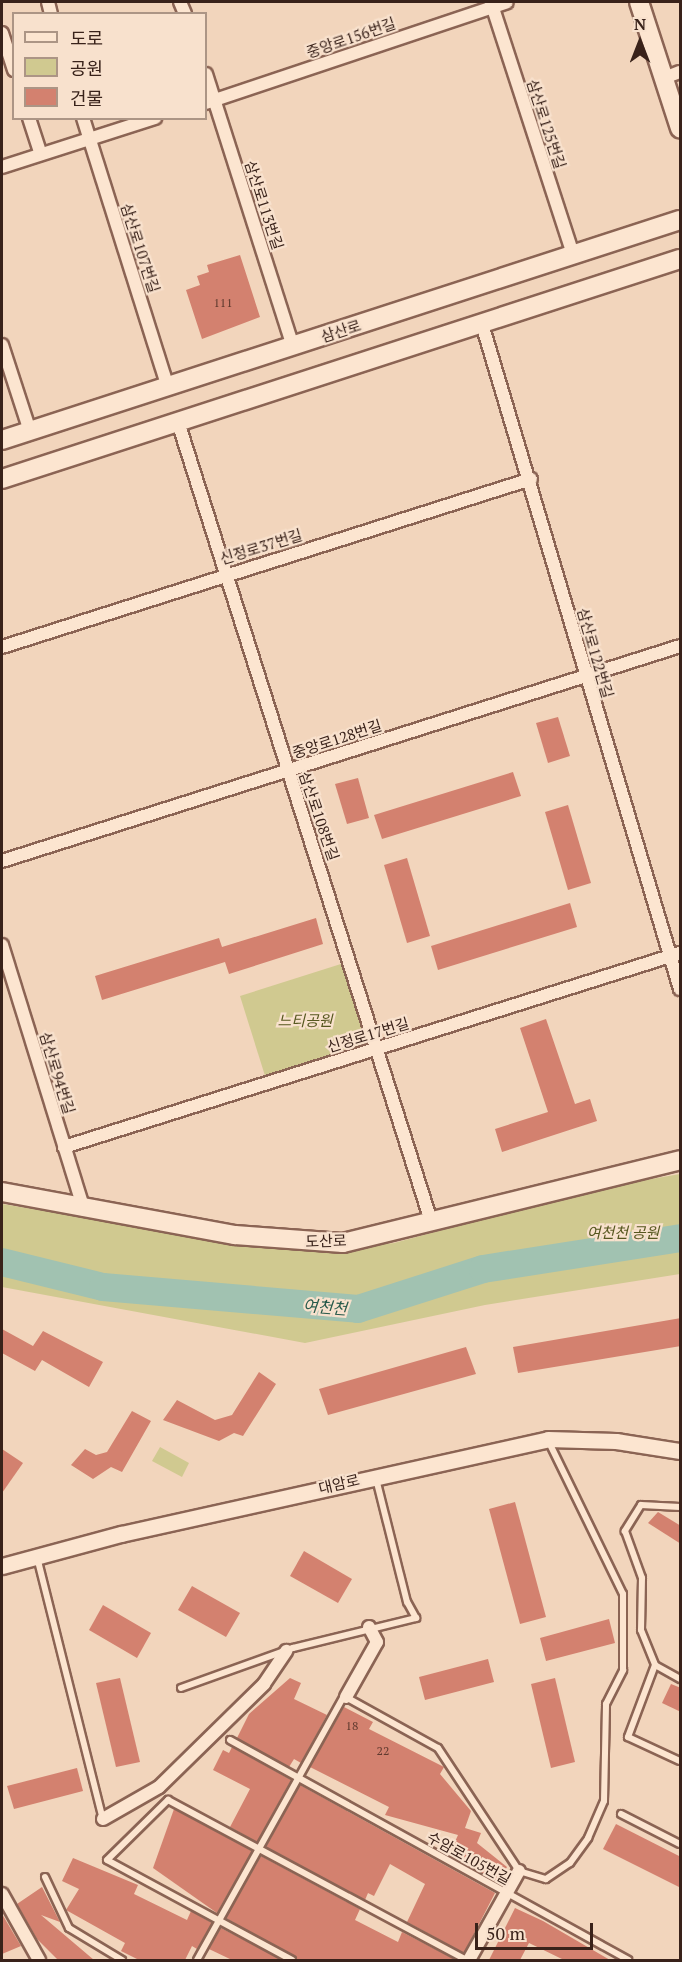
<!DOCTYPE html>
<meta charset="utf-8">
<style>
body{margin:0}
#map{position:relative;width:682px;height:1962px;overflow:hidden;background:#f2d5bc;font-family:"PT Serif","Noto Sans KR",serif}
div>[style]{position:absolute}
[style*='--x']{left:calc(var(--x)*1px);top:calc(var(--y)*1px);width:calc(var(--w)*1px);rotate:calc(var(--a)*1deg)}
.green>*{inset:0;background:#d0c990}
.river>*{height:28px;margin:-14px;padding:0 14px;transform-origin:14px;border-radius:14px;background:#a1c2b1}
.building>*{inset:0;background:#d3816f}
.roads{filter:drop-shadow(2px 0 #8b6454) drop-shadow(-2px 0 #8b6454) drop-shadow(0 2px #8b6454) drop-shadow(0 -2px #8b6454)}
.service>*{height:6px;margin:-3px;padding:0 3px;transform-origin:3px;border-radius:3px;background:#fce5d0}
.minor>*{height:12px;margin:-6px;padding:0 6px;transform-origin:6px;border-radius:6px;background:#fce5d0}
.tertiary>*{height:15px;margin:-7.5px;padding:0 7.5px;transform-origin:7.5px;border-radius:7.5px;background:#fce5d0}
.secondary>*{height:18px;margin:-9px;padding:0 9px;transform-origin:9px;border-radius:9px;background:#fce5d0}
span{translate:-50% -50%;white-space:nowrap;text-align:center;line-height:1.15;-webkit-text-stroke:4.5px #f8e1cd;paint-order:stroke}
.number-label{font-size:12px;color:#603a2f}
.number-label span{-webkit-text-stroke-width:0}
.street-label{font-size:15px;color:#39221a}
.park-label{font-size:15px;color:#56571f;font-style:italic}
.water-label{font-size:16px;color:#285a4b;font-style:italic}
.frame{position:absolute;inset:0;border:3px solid #39221a;pointer-events:none}
.legend{position:absolute;left:12px;top:12px;width:195px;height:108px;box-sizing:border-box;background:#f8e1cd;border:2px solid #ac9585;margin:0;padding:8px 10px;list-style:none;font-size:18px;color:#39221a}
.legend li{display:flex;align-items:center;gap:12px;height:30px}
.legend b{width:30px;border:2px solid #ac9585}
.north{position:absolute;left:610px;top:12px;width:60px;height:60px;-webkit-text-stroke:4px #f8e1cd;paint-order:stroke;rotate:0deg;font-size:16px;font-weight:700;line-height:24px;text-align:center;color:#39221a}
.north::after{content:'';display:block;margin:auto;width:21px;height:27px;background:#39221a;clip-path:polygon(50% 0,100% 100%,50% 72%,0 100%)}
.scale{position:absolute;left:475px;top:1923px;width:118px;height:27px;box-sizing:border-box;border:3px solid #39221a;border-top:0;padding-left:8px;font-size:18px;line-height:21px;white-space:nowrap;color:#39221a;-webkit-text-stroke:4px #f8e1cd;paint-order:stroke}
</style>
<div id="map">
<div class="green">
<div style="clip-path:polygon(344px 963px,370px 1046px,266px 1079px,240px 996px)"></div>
<div style="clip-path:polygon(680px 1174px,680px 1274px,485px 1305px,305px 1343px,2px 1287px,2px 1204px,268px 1247px,341px 1249px,394px 1243px,594px 1189px)"></div>
<div style="clip-path:polygon(160px 1447px,189px 1463px,182px 1477px,152px 1461px)"></div>
</div>
<div class="river">
<div style="--x:2;--y:1262;--w:104;--a:13.9"></div>
<div style="--x:103;--y:1287;--w:256;--a:4.9"></div>
<div style="--x:358;--y:1309;--w:131;--a:-17.7"></div>
<div style="--x:483;--y:1269;--w:199;--a:-8.9"></div>
</div>
<div class="building">
<div style="clip-path:polygon(240px 255px,260px 317px,202px 339px,186px 290px,200px 285px,197px 276px,209px 272px,207px 265px)"></div>
<div style="clip-path:polygon(558px 717px,570px 756px,548px 763px,536px 723px)"></div>
<div style="clip-path:polygon(513px 772px,521px 796px,382px 839px,374px 815px)"></div>
<div style="clip-path:polygon(358px 778px,369px 818px,347px 824px,335px 784px)"></div>
<div style="clip-path:polygon(568px 805px,591px 883px,568px 890px,545px 812px)"></div>
<div style="clip-path:polygon(407px 858px,430px 936px,407px 943px,384px 865px)"></div>
<div style="clip-path:polygon(570px 903px,577px 927px,438px 970px,431px 946px)"></div>
<div style="clip-path:polygon(316px 918px,323px 944px,229px 974px,225px 962px,102px 1000px,95px 976px,219px 938px,222px 947px)"></div>
<div style="clip-path:polygon(546px 1019px,575px 1104px,590px 1099px,597px 1121px,502px 1152px,495px 1129px,548px 1112px,520px 1028px)"></div>
<div style="clip-path:polygon(681px 1318px,681px 1346px,518px 1373px,513px 1347px)"></div>
<div style="clip-path:polygon(2px 1329px,33px 1346px,43px 1331px,103px 1362px,89px 1387px,42px 1360px,35px 1371px,2px 1353px)"></div>
<div style="clip-path:polygon(466px 1347px,476px 1374px,328px 1415px,319px 1389px)"></div>
<div style="clip-path:polygon(259px 1372px,276px 1384px,243px 1436px,234px 1433px,219px 1441px,163px 1420px,177px 1400px,215px 1420px,232px 1415px)"></div>
<div style="clip-path:polygon(132px 1411px,151px 1421px,122px 1472px,111px 1467px,93px 1479px,71px 1465px,85px 1449px,96px 1455px,107px 1452px)"></div>
<div style="clip-path:polygon(2px 1449px,23px 1463px,2px 1493px)"></div>
<div style="clip-path:polygon(515px 1502px,546px 1617px,520px 1624px,489px 1509px)"></div>
<div style="clip-path:polygon(658px 1512px,681px 1526px,681px 1544px,648px 1523px)"></div>
<div style="clip-path:polygon(304px 1551px,352px 1579px,338px 1603px,290px 1576px)"></div>
<div style="clip-path:polygon(192px 1586px,240px 1613px,226px 1637px,178px 1610px)"></div>
<div style="clip-path:polygon(103px 1605px,151px 1633px,137px 1658px,89px 1630px)"></div>
<div style="clip-path:polygon(609px 1619px,615px 1643px,546px 1661px,540px 1638px)"></div>
<div style="clip-path:polygon(488px 1659px,494px 1682px,425px 1700px,419px 1677px)"></div>
<div style="clip-path:polygon(120px 1678px,140px 1762px,116px 1767px,96px 1683px)"></div>
<div style="clip-path:polygon(290px 1678px,301px 1683px,294px 1699px,327px 1715px,301px 1763px,294px 1759px,289px 1767px,237px 1738px,249px 1714px)"></div>
<div style="clip-path:polygon(555px 1678px,575px 1762px,551px 1768px,531px 1684px)"></div>
<div style="clip-path:polygon(671px 1684px,681px 1688px,681px 1712px,662px 1703px)"></div>
<div style="clip-path:polygon(344px 1707px,373px 1722px,369px 1729px,444px 1767px,440px 1774px,471px 1811px,465px 1828px,481px 1833px,477px 1843px,507px 1867px,498px 1882px,449px 1855px,458px 1835px,385px 1815px,389px 1807px,310px 1767px)"></div>
<div style="clip-path:polygon(232px 1747px,291px 1780px,257px 1842px,230px 1827px,250px 1789px,213px 1770px,223px 1750px,229px 1753px)"></div>
<div style="clip-path:polygon(77px 1768px,83px 1791px,14px 1809px,7px 1786px)"></div>
<div style="clip-path:polygon(300px 1785px,495px 1893px,464px 1953px,407px 1922px,425px 1884px,390px 1864px,374px 1896px,368px 1893px,365px 1900px,266px 1847px)"></div>
<div style="clip-path:polygon(174px 1809px,252px 1851px,217px 1913px,153px 1868px)"></div>
<div style="clip-path:polygon(616px 1824px,681px 1857px,681px 1888px,603px 1849px)"></div>
<div style="clip-path:polygon(261px 1856px,360px 1909px,355px 1920px,398px 1942px,402px 1932px,456px 1960px,297px 1960px,226px 1918px)"></div>
<div style="clip-path:polygon(73px 1858px,138px 1885px,134px 1894px,187px 1920px,191px 1911px,212px 1923px,197px 1949px,192px 1946px,185px 1960px,139px 1960px,121px 1951px,125px 1943px,66px 1910px,79px 1889px,62px 1881px)"></div>
<div style="clip-path:polygon(42px 1887px,60px 1922px,41px 1915px,94px 1960px,58px 1960px,37px 1939px,17px 1904px)"></div>
<div style="clip-path:polygon(515px 1908px,543px 1921px,610px 1960px,564px 1960px,529px 1943px,520px 1960px,489px 1960px)"></div>
<div style="clip-path:polygon(2px 1914px,21px 1946px,2px 1954px)"></div>
<div style="clip-path:polygon(221px 1928px,282px 1960px,232px 1960px,209px 1949px)"></div>
</div>
<div class="roads">
<div class="service">
<div style="--x:680;--y:1507;--w:39;--a:-177"></div>
<div style="--x:641;--y:1505;--w:31;--a:122"></div>
<div style="--x:625;--y:1531;--w:50;--a:70.1"></div>
<div style="--x:642;--y:1578;--w:52;--a:91.1"></div>
<div style="--x:641;--y:1630;--w:38;--a:68"></div>
<div style="--x:655;--y:1665;--w:29;--a:29"></div>
<div style="--x:37;--y:1557;--w:270;--a:75.9"></div>
<div style="--x:655;--y:1665;--w:77;--a:110.6"></div>
<div style="--x:628;--y:1737;--w:57;--a:24.8"></div>
<div style="--x:181;--y:1688;--w:119;--a:-19.7"></div>
<div style="--x:293;--y:1648;--w:127;--a:-13.7"></div>
<div style="--x:416;--y:1618;--w:18;--a:-119"></div>
<div style="--x:407;--y:1602;--w:127;--a:-104.1"></div>
<div style="--x:230;--y:1740;--w:455;--a:28.9"></div>
<div style="--x:621;--y:1814;--w:66;--a:27"></div>
<div style="--x:45;--y:1877;--w:56;--a:64.8"></div>
<div style="--x:69;--y:1928;--w:62;--a:31.1"></div>
<div style="--x:197;--y:1960;--w:302;--a:-60.9"></div>
<div style="--x:344;--y:1696;--w:107;--a:29"></div>
<div style="--x:438;--y:1748;--w:147;--a:56.6"></div>
<div style="--x:519;--y:1871;--w:28;--a:17"></div>
<div style="--x:546;--y:1879;--w:29;--a:-34"></div>
<div style="--x:570;--y:1863;--w:31;--a:-54"></div>
<div style="--x:588;--y:1838;--w:40;--a:-66.6"></div>
<div style="--x:604;--y:1801;--w:97;--a:-88.8"></div>
<div style="--x:606;--y:1704;--w:38;--a:-63"></div>
<div style="--x:623;--y:1670;--w:76;--a:-90"></div>
<div style="--x:623;--y:1594;--w:169;--a:-116"></div>
<div style="--x:292;--y:1960;--w:210;--a:-151.6"></div>
<div style="--x:107;--y:1860;--w:86;--a:-44.5"></div>
<div style="--x:168;--y:1800;--w:338;--a:28.2"></div>
</div>
<div class="minor">
<div style="--x:48;--y:2;--w:12;--a:76"></div>
<div style="--x:180;--y:2;--w:13;--a:67"></div>
<div style="--x:491;--y:2;--w:266;--a:72"></div>
<div style="--x:2;--y:33;--w:39;--a:72"></div>
<div style="--x:206;--y:74;--w:286;--a:72.3"></div>
<div style="--x:664;--y:78;--w:17;--a:-21"></div>
<div style="--x:206;--y:103;--w:317;--a:-18.5"></div>
<div style="--x:29;--y:118;--w:38;--a:72"></div>
<div style="--x:83;--y:118;--w:282;--a:72.5"></div>
<div style="--x:2;--y:167;--w:161;--a:-17.8"></div>
<div style="--x:482;--y:324;--w:694;--a:73.42"></div>
<div style="--x:2;--y:345;--w:90;--a:72"></div>
<div style="--x:178;--y:422;--w:838;--a:72.43"></div>
<div style="--x:2;--y:647;--w:555;--a:-17.62"></div>
<div style="--x:2;--y:861;--w:711;--a:-17.59"></div>
<div style="--x:2;--y:945;--w:277;--a:72.8"></div>
<div style="--x:64;--y:1147;--w:646;--a:-17.48"></div>
<div style="--x:346;--y:1697;--w:63;--a:-60.6"></div>
<div style="--x:377;--y:1642;--w:17;--a:-118"></div>
<div style="--x:103;--y:1819;--w:64;--a:-29.7"></div>
<div style="--x:159;--y:1787;--w:147;--a:-44.4"></div>
<div style="--x:264;--y:1684;--w:40;--a:-56"></div>
<div style="--x:2;--y:1894;--w:76;--a:60.7"></div>
<div style="--x:469;--y:1960;--w:102;--a:-60.7"></div>
</div>
<div class="tertiary">
<div style="--x:2;--y:1566;--w:123;--a:-15.1"></div>
<div style="--x:121;--y:1534;--w:437;--a:-12.5"></div>
<div style="--x:548;--y:1439;--w:68;--a:1.7"></div>
<div style="--x:616;--y:1441;--w:65;--a:8.9"></div>
</div>
<div class="secondary">
<div style="--x:639;--y:2;--w:133;--a:72"></div>
<div style="--x:2;--y:440;--w:713;--a:-17.98"></div>
<div style="--x:2;--y:479;--w:713;--a:-17.98"></div>
<div style="--x:2;--y:1192;--w:237;--a:10.5"></div>
<div style="--x:235;--y:1235;--w:108;--a:4.2"></div>
<div style="--x:343;--y:1243;--w:347;--a:-13.8"></div>
</div>
</div>
<div class="number-label">
<span style="left:223px;top:303px">111</span>
<span style="left:352px;top:1726px">18</span>
<span style="left:383px;top:1751px">22</span>
</div>
<div class="street-label">
<span style="left:351px;top:38px;rotate:-19deg">중앙로156번길</span>
<span style="left:546px;top:124px;rotate:72deg">삼산로125번길</span>
<span style="left:264px;top:205px;rotate:72deg">삼산로113번길</span>
<span style="left:140px;top:248px;rotate:72deg">삼산로107번길</span>
<span style="left:341px;top:331px;rotate:-18deg">삼산로</span>
<span style="left:261px;top:547px;rotate:-17deg">신정로37번길</span>
<span style="left:595px;top:653px;rotate:74deg">삼산로122번길</span>
<span style="left:337px;top:739px;rotate:-18deg">중앙로128번길</span>
<span style="left:319px;top:816px;rotate:71deg">삼산로108번길</span>
<span style="left:368px;top:1035px;rotate:-17deg">신정로17번길</span>
<span style="left:57px;top:1073px;rotate:73deg">삼산로94번길</span>
<span style="left:326px;top:1241px;rotate:-2deg">도산로</span>
<span style="left:339px;top:1484px;rotate:-13deg">대암로</span>
<span style="left:469px;top:1858px;rotate:29deg">수암로105번길</span>
</div>
<div class="park-label">
<span style="left:305px;top:1021px">느티공원</span>
<span style="left:623px;top:1233px">여천천 공원</span>
</div>
<div class="water-label">
<span style="left:325px;top:1307px;rotate:5deg">여천천</span>
</div>
<div class="frame"></div>
<ul class="legend">
<li><b style="height:8px;background:#fce5d0"></b>도로</li>
<li><b style="height:16px;background:#d0c990"></b>공원</li>
<li><b style="height:16px;background:#d3816f"></b>건물</li>
</ul>
<div class="north">N</div>
<div class="scale">50 m</div>
</div>
